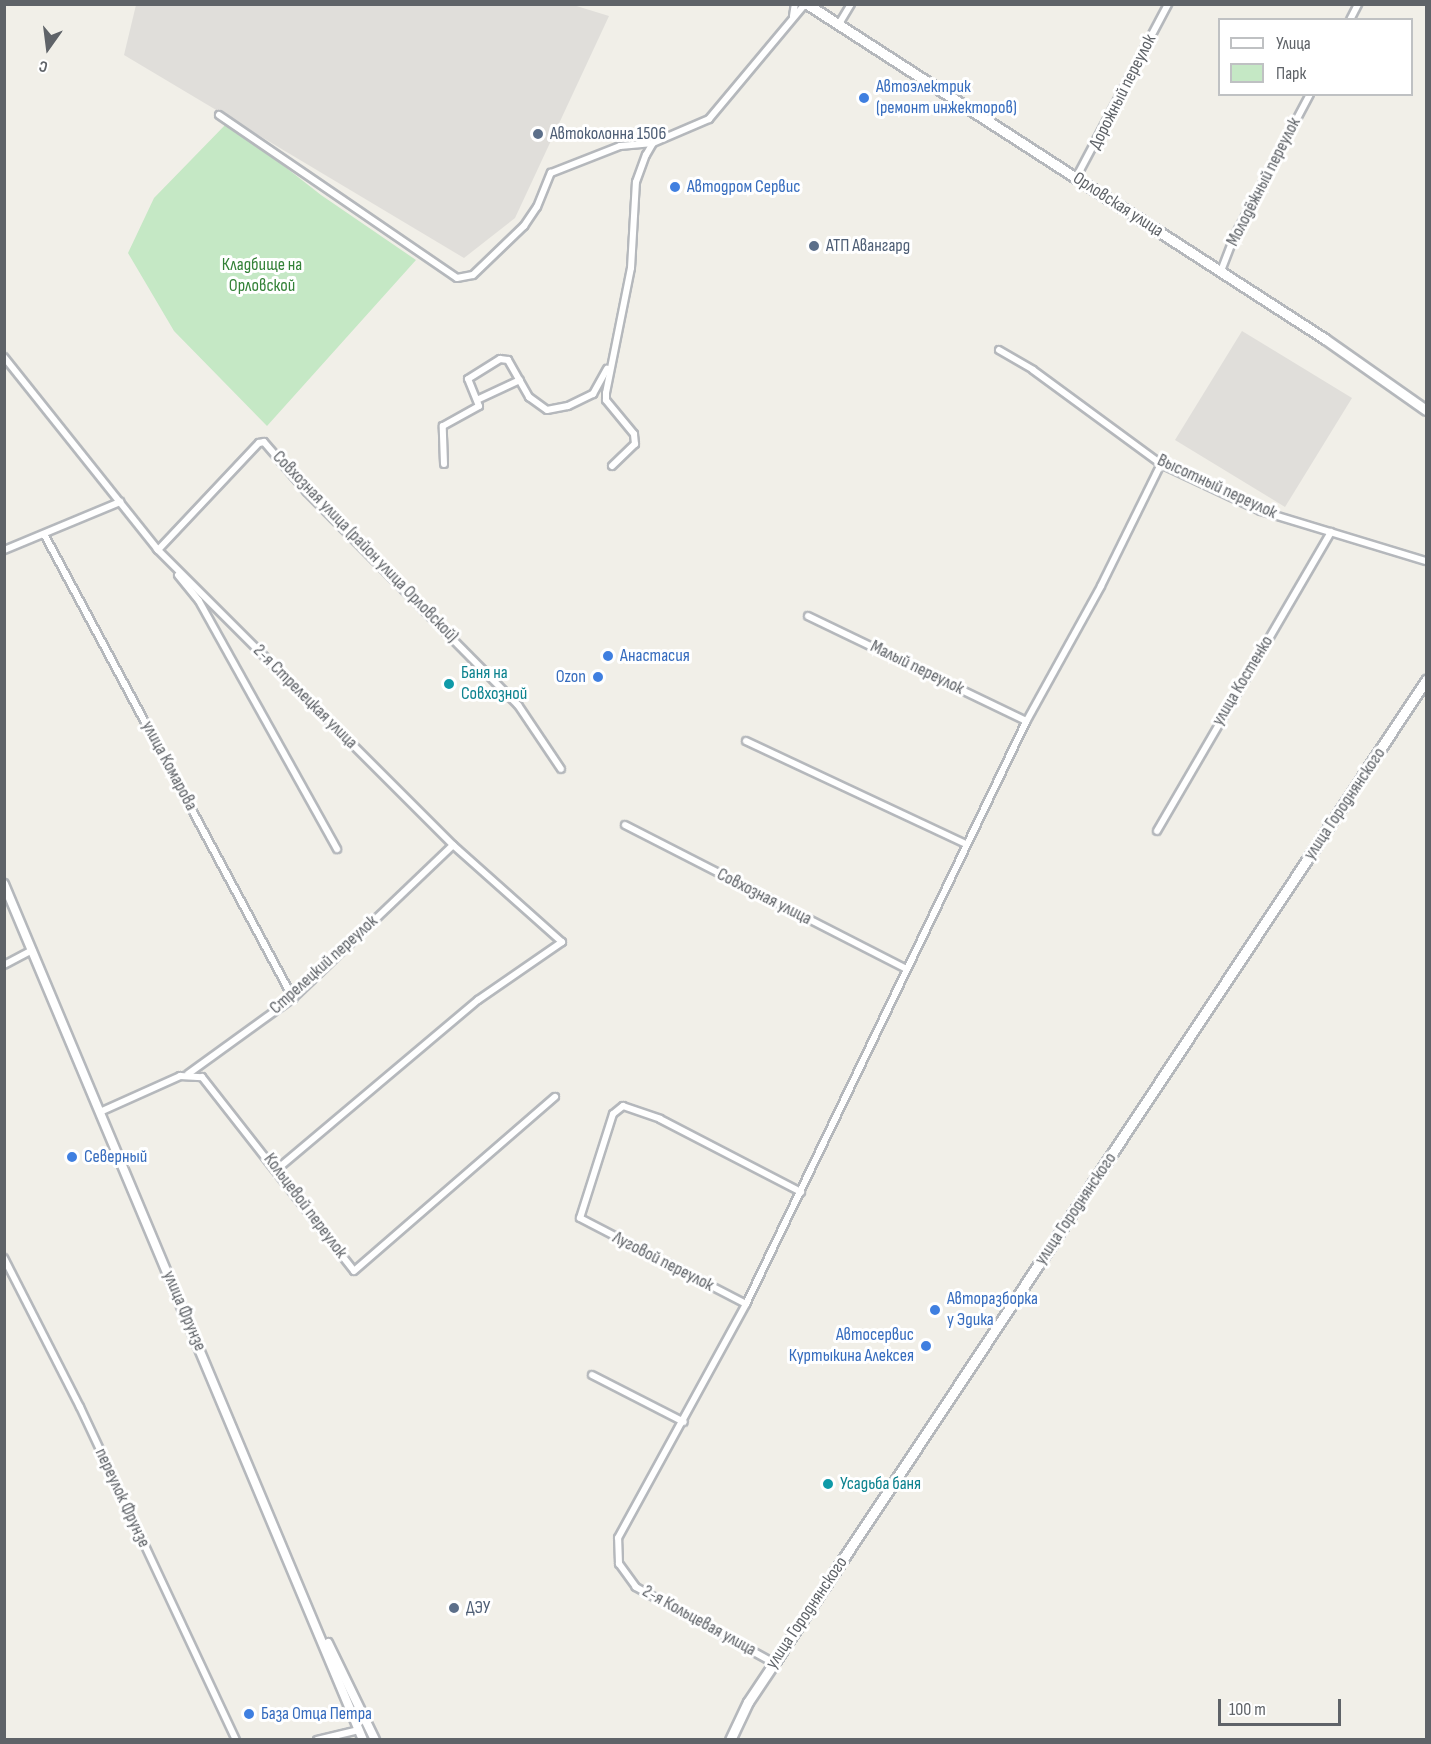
<!DOCTYPE html>
<meta charset="utf-8">
<style>
body{margin:0}
#map{position:relative;width:1431px;height:1744px;overflow:hidden;background:#f1efe8;font-family:"Sofia Sans Condensed",sans-serif}
div>[style]{position:absolute}
[style*='--x']{left:calc(var(--x)*1px);top:calc(var(--y)*1px);width:calc(var(--w)*1px);rotate:calc(var(--a)*1deg)}
.industrial>*{inset:0;background:#e0deda}
.green>*{inset:0;background:#c5e8c5}
.roads{filter:drop-shadow(2px 0 #b5b8bc) drop-shadow(-2px 0 #b5b8bc) drop-shadow(0 2px #b5b8bc) drop-shadow(0 -2px #b5b8bc)}
.minor>*{height:6px;margin:-3px;padding:0 3px;transform-origin:3px;border-radius:3px;background:#fff}
.tertiary>*{height:8px;margin:-4px;padding:0 4px;transform-origin:4px;border-radius:4px;background:#fff}
.secondary>*{height:9px;margin:-4.5px;padding:0 4.5px;transform-origin:4.5px;border-radius:4.5px;background:#fff}
.dots>*{width:16px;height:16px;translate:-50% -50%;box-sizing:border-box;border:3px solid #fff;border-radius:50%}
span{translate:-50% -50%;white-space:nowrap;text-align:center;line-height:1.15;-webkit-text-stroke:6px #fff;paint-order:stroke}
.shop-label{font-size:18px;color:#366cbe}
.left{translate:0 -50%;text-align:left}
.right{translate:-100% -50%;text-align:right}
.street-label{font-size:18px;color:#5f6368}
.service-label{font-size:18px;color:#4e5e75}
.park-label{font-size:18px;color:#348238}
.culture-label{font-size:18px;color:#0d838f}
.frame{position:absolute;inset:0;border:6px solid #5f6368;pointer-events:none}
.legend{position:absolute;left:1218px;top:18px;width:195px;height:78px;box-sizing:border-box;background:#fff;border:2px solid #bfc1c3;margin:0;padding:8px 10px;list-style:none;font-size:18px;color:#5f6368}
.legend li{display:flex;align-items:center;gap:12px;height:30px}
.legend b{width:30px;border:2px solid #bfc1c3}
.north{position:absolute;left:18px;top:18px;width:60px;height:60px;-webkit-text-stroke:4px #fff;paint-order:stroke;rotate:194deg;font-size:16px;font-weight:700;line-height:24px;text-align:center;color:#5f6368}
.north::after{content:'';display:block;margin:auto;width:21px;height:27px;background:#5f6368;clip-path:polygon(50% 0,100% 100%,50% 72%,0 100%)}
.scale{position:absolute;left:1218px;top:1699px;width:123px;height:27px;box-sizing:border-box;border:3px solid #5f6368;border-top:0;padding-left:8px;font-size:18px;line-height:21px;white-space:nowrap;color:#5f6368;-webkit-text-stroke:4px #fff;paint-order:stroke}
</style>
<div id="map">
<div class="industrial">
<div style="clip-path:polygon(570px 4px,609px 16px,515px 218px,464px 258px,124px 55px,136px 5px)"></div>
<div style="clip-path:polygon(1242px 331px,1352px 398px,1285px 507px,1175px 440px)"></div>
</div>
<div class="green">
<div style="clip-path:polygon(228px 122px,321px 195px,416px 260px,267px 426px,174px 331px,128px 253px,154px 198px)"></div>
</div>
<div class="roads">
<div class="minor">
<div style="--x:793;--y:16;--w:12;--a:-81"></div>
<div style="--x:1350;--y:20;--w:18;--a:-63"></div>
<div style="--x:839;--y:24;--w:23;--a:-59"></div>
<div style="--x:219;--y:115;--w:288;--a:34.4"></div>
<div style="--x:457;--y:278;--w:16;--a:-11"></div>
<div style="--x:473;--y:275;--w:71;--a:-43.9"></div>
<div style="--x:524;--y:226;--w:23;--a:-56"></div>
<div style="--x:537;--y:207;--w:37;--a:-68"></div>
<div style="--x:551;--y:173;--w:74;--a:-21.4"></div>
<div style="--x:620;--y:146;--w:33;--a:-5"></div>
<div style="--x:1076;--y:178;--w:197;--a:-62.1"></div>
<div style="--x:1221;--y:271;--w:34;--a:-69"></div>
<div style="--x:1233;--y:239;--w:164;--a:-62"></div>
<div style="--x:999;--y:350;--w:39;--a:30"></div>
<div style="--x:1033;--y:370;--w:159;--a:36.3"></div>
<div style="--x:1161;--y:464;--w:110;--a:25.2"></div>
<div style="--x:1261;--y:511;--w:172;--a:16.9"></div>
<div style="--x:4;--y:357;--w:246;--a:51.4"></div>
<div style="--x:157;--y:549;--w:419;--a:45"></div>
<div style="--x:453;--y:845;--w:146;--a:41.7"></div>
<div style="--x:562;--y:942;--w:102;--a:145.4"></div>
<div style="--x:478;--y:1000;--w:263;--a:139.9"></div>
<div style="--x:479;--y:399;--w:45;--a:-24.9"></div>
<div style="--x:444;--y:464;--w:38;--a:-92"></div>
<div style="--x:443;--y:426;--w:41;--a:-29.1"></div>
<div style="--x:479;--y:406;--w:29;--a:-112"></div>
<div style="--x:468;--y:379;--w:38;--a:-32"></div>
<div style="--x:500;--y:359;--w:8;--a:7"></div>
<div style="--x:508;--y:360;--w:43;--a:60.4"></div>
<div style="--x:529;--y:397;--w:22;--a:36"></div>
<div style="--x:547;--y:410;--w:21;--a:-11"></div>
<div style="--x:568;--y:406;--w:28;--a:-26"></div>
<div style="--x:593;--y:394;--w:29;--a:-61"></div>
<div style="--x:612;--y:466;--w:32;--a:-44"></div>
<div style="--x:635;--y:444;--w:10;--a:-96"></div>
<div style="--x:634;--y:434;--w:44;--a:-129.5"></div>
<div style="--x:606;--y:400;--w:7;--a:-90"></div>
<div style="--x:606;--y:393;--w:127;--a:-78.7"></div>
<div style="--x:631;--y:268;--w:86;--a:-86.7"></div>
<div style="--x:636;--y:182;--w:29;--a:-70"></div>
<div style="--x:646;--y:155;--w:14;--a:-60"></div>
<div style="--x:653;--y:143;--w:61;--a:-23.2"></div>
<div style="--x:709;--y:119;--w:150;--a:-50.1"></div>
<div style="--x:44;--y:534;--w:527;--a:61.78"></div>
<div style="--x:4;--y:550;--w:126;--a:-22.5"></div>
<div style="--x:158;--y:550;--w:147;--a:-46.7"></div>
<div style="--x:259;--y:443;--w:5;--a:-11"></div>
<div style="--x:264;--y:442;--w:66;--a:49.3"></div>
<div style="--x:307;--y:492;--w:300;--a:45.3"></div>
<div style="--x:518;--y:705;--w:77;--a:56.1"></div>
<div style="--x:178;--y:575;--w:33;--a:51"></div>
<div style="--x:199;--y:601;--w:284;--a:60.9"></div>
<div style="--x:808;--y:616;--w:242;--a:25.7"></div>
<div style="--x:746;--y:741;--w:243;--a:25.1"></div>
<div style="--x:625;--y:825;--w:314;--a:27.1"></div>
<div style="--x:1157;--y:831;--w:346;--a:-59.8"></div>
<div style="--x:4;--y:965;--w:32;--a:-28"></div>
<div style="--x:188;--y:1074;--w:130;--a:-35.9"></div>
<div style="--x:293;--y:998;--w:221;--a:-43.7"></div>
<div style="--x:100;--y:1112;--w:88;--a:-24.2"></div>
<div style="--x:180;--y:1076;--w:22;--a:3"></div>
<div style="--x:202;--y:1077;--w:246;--a:51.9"></div>
<div style="--x:354;--y:1271;--w:266;--a:-40.9"></div>
<div style="--x:4;--y:1258;--w:167;--a:63"></div>
<div style="--x:80;--y:1407;--w:368;--a:64.9"></div>
<div style="--x:746;--y:1304;--w:187;--a:-152.6"></div>
<div style="--x:580;--y:1218;--w:109;--a:-72.4"></div>
<div style="--x:613;--y:1114;--w:13;--a:-39"></div>
<div style="--x:623;--y:1106;--w:39;--a:19"></div>
<div style="--x:660;--y:1119;--w:159;--a:27.4"></div>
<div style="--x:592;--y:1375;--w:103;--a:27.1"></div>
<div style="--x:774;--y:1663;--w:158;--a:-151.2"></div>
<div style="--x:636;--y:1587;--w:29;--a:-126"></div>
<div style="--x:619;--y:1564;--w:26;--a:-92"></div>
<div style="--x:618;--y:1538;--w:267;--a:-61.3"></div>
<div style="--x:746;--y:1304;--w:646;--a:-64.31"></div>
<div style="--x:1026;--y:722;--w:155;--a:-61.1"></div>
<div style="--x:1101;--y:586;--w:136;--a:-63.8"></div>
<div style="--x:317;--y:1740;--w:43;--a:-13.4"></div>
</div>
<div class="tertiary">
<div style="--x:4;--y:884;--w:928;--a:67.25"></div>
<div style="--x:328;--y:1643;--w:108;--a:64.1"></div>
</div>
<div class="secondary">
<div style="--x:807;--y:4;--w:617;--a:32.89"></div>
<div style="--x:1325;--y:339;--w:123;--a:35.1"></div>
<div style="--x:730;--y:1740;--w:42;--a:-64.7"></div>
<div style="--x:748;--y:1702;--w:47;--a:-56.3"></div>
<div style="--x:774;--y:1663;--w:1180;--a:-56.44"></div>
</div>
</div>
<div class="dots">
<div style="left:864px;top:98px;background:#3f7fe0"></div>
<div style="left:538px;top:134px;background:#5c6f8a"></div>
<div style="left:675px;top:187px;background:#3f7fe0"></div>
<div style="left:814px;top:246px;background:#5c6f8a"></div>
<div style="left:608px;top:656px;background:#3f7fe0"></div>
<div style="left:598px;top:677px;background:#3f7fe0"></div>
<div style="left:449px;top:684px;background:#0f9aa8"></div>
<div style="left:72px;top:1157px;background:#3f7fe0"></div>
<div style="left:935px;top:1310px;background:#3f7fe0"></div>
<div style="left:926px;top:1346px;background:#3f7fe0"></div>
<div style="left:828px;top:1484px;background:#0f9aa8"></div>
<div style="left:454px;top:1608px;background:#5c6f8a"></div>
<div style="left:249px;top:1714px;background:#3f7fe0"></div>
</div>
<div class="shop-label">
<span class="left" style="left:876px;top:98px">Автоэлектрик<br>(ремонт инжекторов)</span>
<span class="left" style="left:687px;top:187px">Автодром Сервис</span>
<span class="left" style="left:620px;top:656px">Анастасия</span>
<span class="right" style="left:586px;top:677px">Ozon</span>
<span class="left" style="left:84px;top:1157px">Северный</span>
<span class="left" style="left:947px;top:1310px">Авторазборка<br>у Эдика</span>
<span class="right" style="left:914px;top:1346px">Автосервис<br>Куртыкина Алексея</span>
<span class="left" style="left:261px;top:1714px">База Отца Петра</span>
</div>
<div class="street-label">
<span style="left:1123px;top:92px;rotate:-63deg">Дорожный переулок</span>
<span style="left:1264px;top:182px;rotate:-63deg">Молодёжный переулок</span>
<span style="left:1118px;top:205px;rotate:33deg">Орловская улица</span>
<span style="left:1217px;top:487px;rotate:25deg">Высотный переулок</span>
<span style="left:365px;top:547px;rotate:46deg">Совхозная улица (район улица Орловской)</span>
<span style="left:917px;top:668px;rotate:26deg">Малый переулок</span>
<span style="left:1243px;top:681px;rotate:-59deg">улица Костенко</span>
<span style="left:305px;top:697px;rotate:45deg">2-я Стрелецкая улица</span>
<span style="left:169px;top:766px;rotate:62deg">улица Комарова</span>
<span style="left:1345px;top:804px;rotate:-56deg">улица Городнянского</span>
<span style="left:764px;top:897px;rotate:27deg">Совхозная улица</span>
<span style="left:324px;top:965px;rotate:-42deg">Стрелецкий переулок</span>
<span style="left:305px;top:1206px;rotate:53deg">Кольцевой переулок</span>
<span style="left:1076px;top:1209px;rotate:-56deg">улица Городнянского</span>
<span style="left:663px;top:1262px;rotate:27deg">Луговой переулок</span>
<span style="left:184px;top:1311px;rotate:67deg">улица Фрунзе</span>
<span style="left:122px;top:1498px;rotate:65deg">переулок Фрунзе</span>
<span style="left:807px;top:1613px;rotate:-56deg">улица Городнянского</span>
<span style="left:699px;top:1621px;rotate:29deg">2-я Кольцевая улица</span>
</div>
<div class="service-label">
<span class="left" style="left:550px;top:134px">Автоколонна 1506</span>
<span class="left" style="left:826px;top:246px">АТП Авангард</span>
<span class="left" style="left:466px;top:1608px">ДЭУ</span>
</div>
<div class="park-label">
<span style="left:262px;top:276px">Кладбище на<br>Орловской</span>
</div>
<div class="culture-label">
<span class="left" style="left:461px;top:684px">Баня на<br>Совхозной</span>
<span class="left" style="left:840px;top:1484px">Усадьба баня</span>
</div>
<div class="frame"></div>
<ul class="legend">
<li><b style="height:8px;background:#fff"></b>Улица</li>
<li><b style="height:16px;background:#c5e8c5"></b>Парк</li>
</ul>
<div class="north">С</div>
<div class="scale">100 m</div>
</div>
